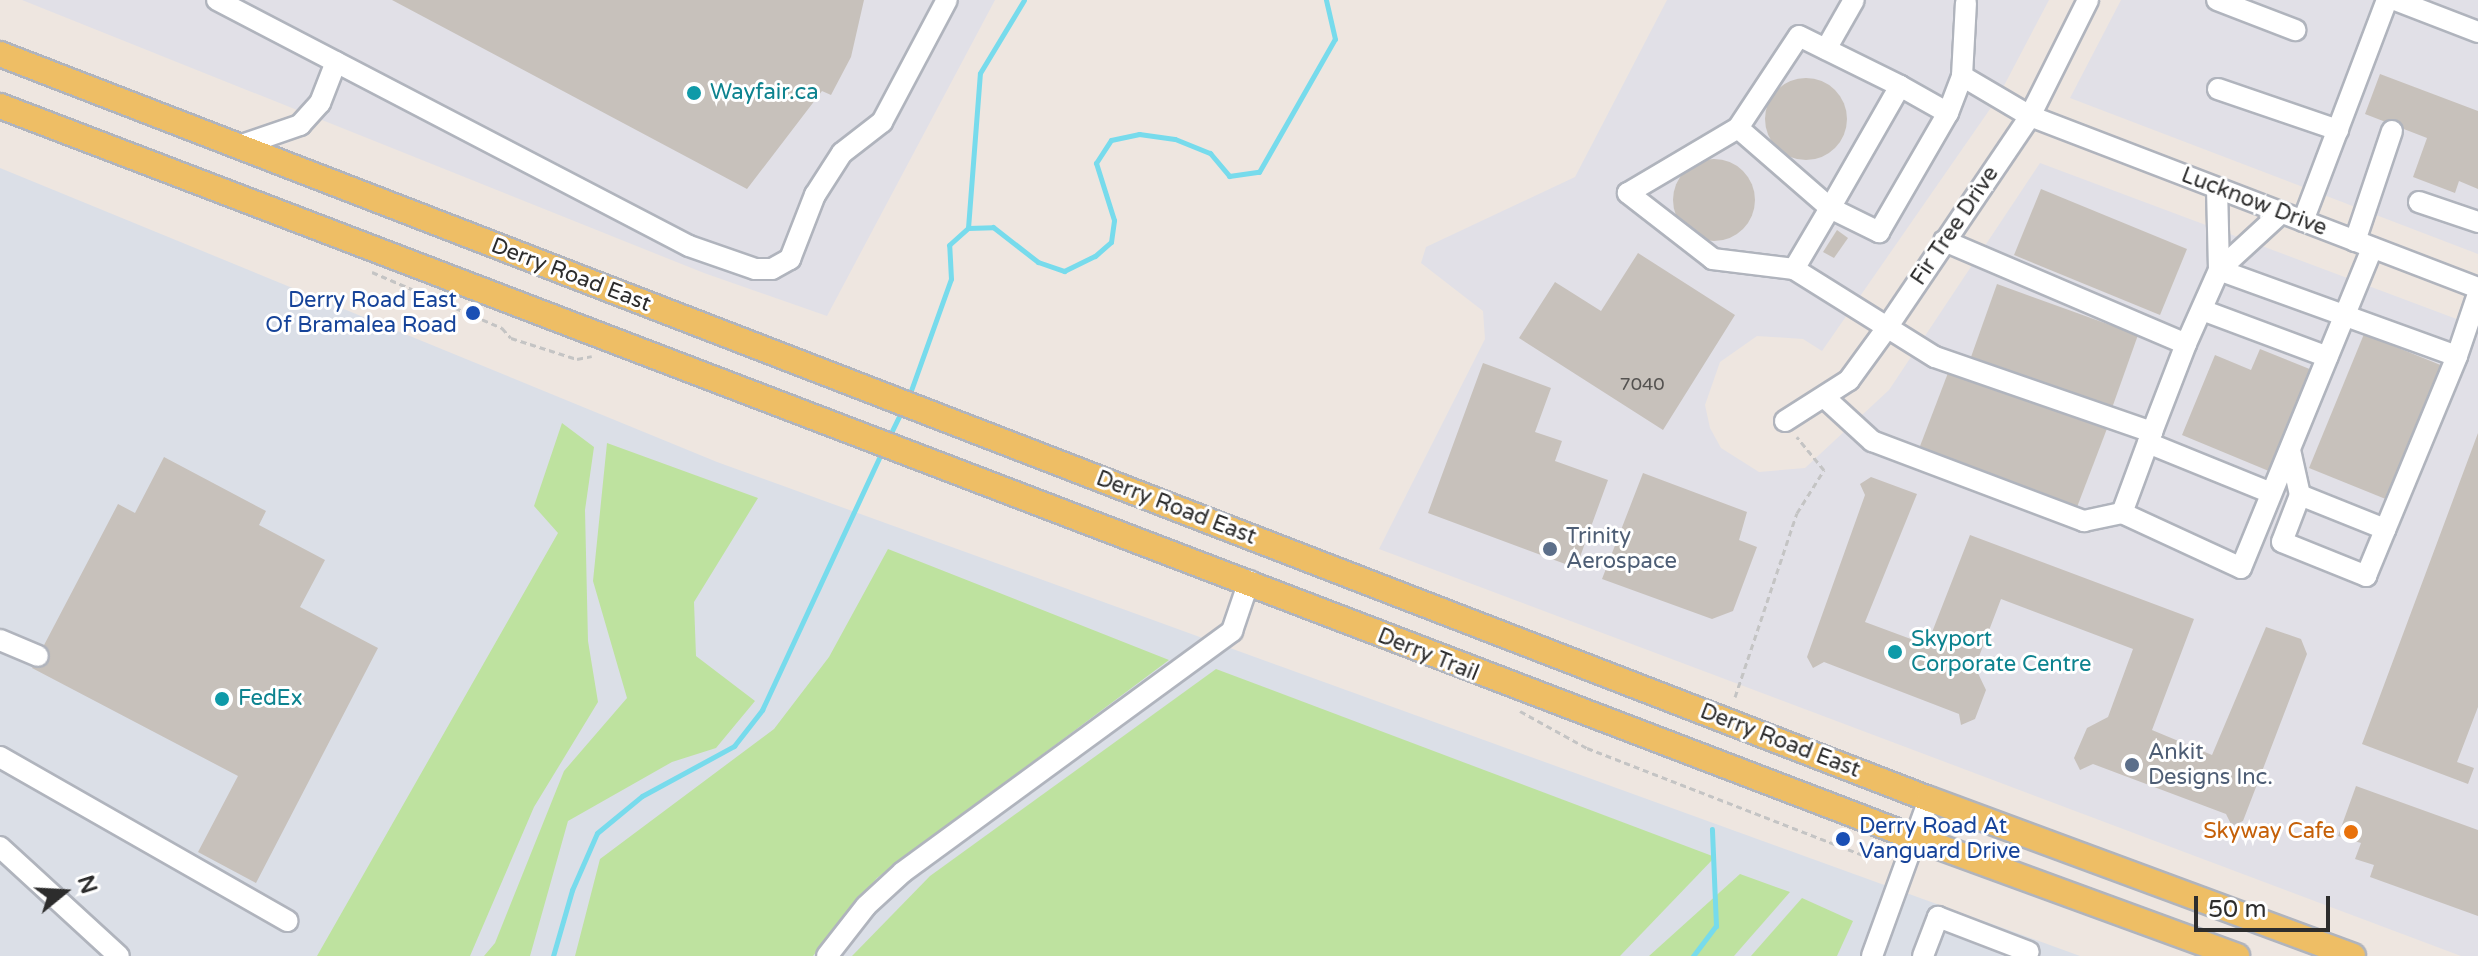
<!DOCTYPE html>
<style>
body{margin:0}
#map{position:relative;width:2478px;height:956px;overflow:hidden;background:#eee6e0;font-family:"Varela Round",sans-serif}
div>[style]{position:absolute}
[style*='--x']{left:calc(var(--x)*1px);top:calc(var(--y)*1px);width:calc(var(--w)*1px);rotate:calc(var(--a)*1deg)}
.industrial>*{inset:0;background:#e1e0e7}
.airport>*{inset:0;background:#dbdfe7}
.green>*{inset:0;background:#bee29f}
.stream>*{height:5px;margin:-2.5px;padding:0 2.5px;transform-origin:2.5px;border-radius:2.5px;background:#77dbec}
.building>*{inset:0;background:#c7c1bb}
.round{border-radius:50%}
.path>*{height:3px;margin-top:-1.5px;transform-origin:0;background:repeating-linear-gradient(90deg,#c4c4c4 0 6px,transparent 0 10px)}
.roads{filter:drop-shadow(2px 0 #b0b4bd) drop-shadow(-2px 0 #b0b4bd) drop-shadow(0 2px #b0b4bd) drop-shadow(0 -2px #b0b4bd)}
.minor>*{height:20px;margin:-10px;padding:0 10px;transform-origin:10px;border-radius:10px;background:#fff}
.major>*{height:24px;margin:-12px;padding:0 12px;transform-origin:12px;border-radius:12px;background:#eebe65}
.dots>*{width:22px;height:22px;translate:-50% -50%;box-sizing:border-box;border:4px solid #fff;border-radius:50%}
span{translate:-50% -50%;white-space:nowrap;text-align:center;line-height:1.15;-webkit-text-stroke:6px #fff;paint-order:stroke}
.number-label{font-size:18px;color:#545250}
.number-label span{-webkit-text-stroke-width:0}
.culture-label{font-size:22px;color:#0d838f}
.left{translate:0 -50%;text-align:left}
.street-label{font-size:22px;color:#2d2d2d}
.transit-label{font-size:22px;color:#164399}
.right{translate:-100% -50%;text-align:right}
.service-label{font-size:22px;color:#4e5e75}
.food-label{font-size:22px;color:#c56008}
.north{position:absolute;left:24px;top:852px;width:80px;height:80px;-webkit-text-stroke:6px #fff;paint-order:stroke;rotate:72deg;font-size:22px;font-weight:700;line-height:32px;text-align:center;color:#2d2d2d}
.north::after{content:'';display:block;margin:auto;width:28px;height:36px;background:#2d2d2d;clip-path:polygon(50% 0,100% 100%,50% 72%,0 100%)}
.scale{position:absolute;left:2194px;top:896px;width:136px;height:36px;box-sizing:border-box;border:4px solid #2d2d2d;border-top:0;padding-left:10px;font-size:24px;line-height:28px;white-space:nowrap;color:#2d2d2d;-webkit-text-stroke:6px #fff;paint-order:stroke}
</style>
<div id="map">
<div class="industrial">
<div style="clip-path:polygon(22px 0,995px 0,827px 316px,704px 273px)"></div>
<div style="clip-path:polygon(1667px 0,2049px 0,1997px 99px,1822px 351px,1803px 339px,1757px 336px,1720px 362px,1705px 405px,1710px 428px,1721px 448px,1759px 472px,1805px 468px,1889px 390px,2040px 163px,2478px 327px,2478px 956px,2461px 956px,1379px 549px,1485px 339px,1483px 311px,1421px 263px,1426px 247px,1575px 177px)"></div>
<div style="clip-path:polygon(2121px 0,2478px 0,2478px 254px,2070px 98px)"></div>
</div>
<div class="airport">
<div style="clip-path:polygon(0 168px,717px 462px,2080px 956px,0 956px)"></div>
</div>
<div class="green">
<div style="clip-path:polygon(562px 423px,594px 447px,585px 510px,588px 641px,598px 702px,534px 807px,470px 956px,317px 956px,558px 533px,534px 506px)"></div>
<div style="clip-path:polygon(607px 443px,758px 498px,694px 602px,696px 656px,755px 701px,716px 748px,672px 762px,568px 821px,530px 956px,484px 956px,495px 943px,564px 771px,627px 698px,593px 581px)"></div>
<div style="clip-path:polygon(888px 549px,1169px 660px,877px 878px,813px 956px,575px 956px,600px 859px,774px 729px,829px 657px)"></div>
<div style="clip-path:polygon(1216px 669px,1715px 857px,1620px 956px,852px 956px,930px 876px)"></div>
<div style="clip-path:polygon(1740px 874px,1790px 892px,1734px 956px,1649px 956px)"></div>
<div style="clip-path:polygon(1802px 898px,1853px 921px,1837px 956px,1751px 956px)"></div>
</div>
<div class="stream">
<div style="--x:968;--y:228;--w:155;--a:-85.6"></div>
<div style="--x:980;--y:73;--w:85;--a:-58.9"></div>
<div style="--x:909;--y:396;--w:124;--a:-70.3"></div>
<div style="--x:951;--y:279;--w:34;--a:-93"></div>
<div style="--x:949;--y:245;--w:25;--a:-42"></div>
<div style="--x:968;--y:228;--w:25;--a:-2"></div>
<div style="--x:993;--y:227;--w:57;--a:37.9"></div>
<div style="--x:1038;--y:262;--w:28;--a:19"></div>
<div style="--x:1064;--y:271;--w:34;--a:-26"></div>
<div style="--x:1095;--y:256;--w:21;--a:-41"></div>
<div style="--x:1111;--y:242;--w:22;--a:-82"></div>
<div style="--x:1114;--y:220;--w:60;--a:-107.5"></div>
<div style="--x:1096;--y:163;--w:27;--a:-57"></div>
<div style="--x:1111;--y:140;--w:29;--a:-12"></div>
<div style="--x:1139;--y:134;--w:36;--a:8"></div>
<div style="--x:1175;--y:139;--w:38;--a:22"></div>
<div style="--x:1210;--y:153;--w:30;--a:50"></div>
<div style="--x:1229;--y:176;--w:30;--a:-8"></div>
<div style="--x:1259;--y:172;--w:153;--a:-60.3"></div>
<div style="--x:1335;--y:39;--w:40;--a:-103"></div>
<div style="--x:888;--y:439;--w:34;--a:-64"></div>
<div style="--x:553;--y:956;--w:69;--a:-73.9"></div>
<div style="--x:572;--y:890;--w:62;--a:-66.3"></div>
<div style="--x:597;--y:833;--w:58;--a:-39.4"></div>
<div style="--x:642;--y:796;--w:105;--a:-28.5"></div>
<div style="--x:734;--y:746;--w:46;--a:-52.1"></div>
<div style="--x:762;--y:710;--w:285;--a:-65.1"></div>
<div style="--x:1693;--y:956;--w:38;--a:-53"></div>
<div style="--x:1716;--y:926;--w:97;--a:-92.4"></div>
</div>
<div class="building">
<div style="clip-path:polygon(392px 0,864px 0,851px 57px,831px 95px,822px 91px,747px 189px)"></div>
<div style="clip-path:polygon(2380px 74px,2478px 111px,2478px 189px,2459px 181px,2455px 193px,2413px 177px,2427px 138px,2365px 114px)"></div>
<div class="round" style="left:1765px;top:78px;width:82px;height:82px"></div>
<div class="round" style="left:1673px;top:159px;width:82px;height:82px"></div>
<div style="clip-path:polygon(2041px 189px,2187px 249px,2160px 315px,2014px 255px)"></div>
<div style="clip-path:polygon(1837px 230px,1848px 238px,1834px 258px,1823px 252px)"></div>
<div style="clip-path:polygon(1638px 253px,1735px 315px,1663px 430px,1519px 338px,1555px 282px,1601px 311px)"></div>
<div style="clip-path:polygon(1997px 284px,2138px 335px,2112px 408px,1971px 357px)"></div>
<div style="clip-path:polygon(2364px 334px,2448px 368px,2393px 502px,2309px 468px)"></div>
<div style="clip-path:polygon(2260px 349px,2317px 372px,2276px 474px,2182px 435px,2215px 355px,2251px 370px)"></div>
<div style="clip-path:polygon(1483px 363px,1551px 388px,1535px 432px,1562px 441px,1555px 461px,1608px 480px,1576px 568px,1428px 513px)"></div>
<div style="clip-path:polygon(1951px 365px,2108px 426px,2074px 515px,1917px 454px)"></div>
<div style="clip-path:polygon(2478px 433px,2478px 707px,2457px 762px,2474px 768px,2468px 784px,2362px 744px)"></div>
<div style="clip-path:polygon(164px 457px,266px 511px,259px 525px,325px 560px,300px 607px,378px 648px,256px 883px,198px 852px,238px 776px,32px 668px,118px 504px,135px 513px)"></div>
<div style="clip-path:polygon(1643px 473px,1747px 512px,1739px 540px,1757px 547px,1733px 611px,1712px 619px,1602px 579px)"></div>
<div style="clip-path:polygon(1871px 477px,1917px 494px,1865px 622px,1927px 645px,1970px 535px,2194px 619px,2152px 730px,2212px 755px,2266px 627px,2301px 639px,2307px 654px,2243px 821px,2232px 826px,2226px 814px,2093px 764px,2080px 770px,2074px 758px,2087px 728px,2108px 717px,2133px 649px,2001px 599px,1975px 667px,1986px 690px,1975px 719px,1961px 725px,1959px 714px,1824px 662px,1813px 668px,1807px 657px,1865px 495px,1860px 484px)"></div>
<div style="clip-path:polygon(2356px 786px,2478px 830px,2478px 916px,2370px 877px,2374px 865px,2355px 859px,2361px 843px,2338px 836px)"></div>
</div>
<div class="path">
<div style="--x:372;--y:272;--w:142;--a:23.3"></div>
<div style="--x:502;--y:328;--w:13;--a:48"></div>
<div style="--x:511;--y:338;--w:69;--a:17.7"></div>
<div style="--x:577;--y:359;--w:15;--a:-11"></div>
<div style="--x:1735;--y:697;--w:194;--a:-71.4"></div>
<div style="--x:1797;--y:513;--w:51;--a:-57.9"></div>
<div style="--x:1824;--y:470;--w:43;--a:-129.3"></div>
<div style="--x:1520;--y:711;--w:77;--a:28.9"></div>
<div style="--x:1587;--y:748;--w:301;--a:21.2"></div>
<div style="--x:1868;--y:857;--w:18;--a:-22"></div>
</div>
<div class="roads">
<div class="minor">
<div style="--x:217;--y:0;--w:532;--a:27.53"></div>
<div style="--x:689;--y:246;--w:70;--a:19.2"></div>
<div style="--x:755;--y:269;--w:17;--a:0"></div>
<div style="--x:772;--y:269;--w:21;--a:-29"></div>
<div style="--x:790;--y:259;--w:69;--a:-68.7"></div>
<div style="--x:815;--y:195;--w:50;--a:-57.3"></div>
<div style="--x:842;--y:153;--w:51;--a:-37.8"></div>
<div style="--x:882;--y:122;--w:138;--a:-62"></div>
<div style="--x:2217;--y:0;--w:84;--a:21"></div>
<div style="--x:2395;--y:0;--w:89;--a:21.1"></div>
<div style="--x:1826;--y:49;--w:56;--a:-60.3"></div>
<div style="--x:1962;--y:76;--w:79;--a:30.5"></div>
<div style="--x:2030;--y:116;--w:480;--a:21"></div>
<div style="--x:2218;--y:89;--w:127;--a:18.9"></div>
<div style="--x:1948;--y:113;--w:55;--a:-150.6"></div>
<div style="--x:1900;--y:86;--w:141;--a:119.8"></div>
<div style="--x:1830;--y:208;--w:55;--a:26.1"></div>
<div style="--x:1879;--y:232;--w:138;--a:-59.9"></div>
<div style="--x:1948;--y:113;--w:40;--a:-69"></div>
<div style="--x:1962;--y:76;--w:73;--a:-86.9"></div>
<div style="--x:1738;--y:128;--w:122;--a:41"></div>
<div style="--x:1830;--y:208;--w:71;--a:120.5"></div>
<div style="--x:1794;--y:269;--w:166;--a:32"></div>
<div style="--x:1935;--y:357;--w:230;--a:19.1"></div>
<div style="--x:2152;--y:432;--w:94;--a:-68.9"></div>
<div style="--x:2186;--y:344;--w:263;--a:-156.9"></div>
<div style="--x:239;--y:146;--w:65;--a:-19"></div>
<div style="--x:300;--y:125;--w:30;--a:-48"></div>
<div style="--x:320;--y:103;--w:44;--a:-68.7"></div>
<div style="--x:2217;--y:188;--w:82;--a:88.6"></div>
<div style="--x:2419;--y:202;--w:62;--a:18.7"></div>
<div style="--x:2303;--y:221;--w:236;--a:-69.2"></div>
<div style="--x:2355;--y:241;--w:116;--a:-71.4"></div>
<div style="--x:1794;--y:269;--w:82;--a:-173"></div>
<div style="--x:1713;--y:259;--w:108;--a:-142.2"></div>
<div style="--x:1628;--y:193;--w:128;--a:-30.6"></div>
<div style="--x:1738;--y:128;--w:110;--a:-56.5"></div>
<div style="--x:1799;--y:36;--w:113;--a:26.3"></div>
<div style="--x:2219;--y:270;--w:253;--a:19.9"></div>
<div style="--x:2457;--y:356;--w:65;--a:-71.3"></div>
<div style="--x:2202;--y:310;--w:134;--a:20.5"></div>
<div style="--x:2186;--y:344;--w:81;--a:-66"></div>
<div style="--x:2219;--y:270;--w:84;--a:-42.6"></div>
<div style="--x:1825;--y:398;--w:64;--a:42.5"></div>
<div style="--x:1872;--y:441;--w:227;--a:20.7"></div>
<div style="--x:2084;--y:521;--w:39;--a:-12"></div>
<div style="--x:2122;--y:513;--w:86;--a:-69.7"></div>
<div style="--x:1785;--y:421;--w:76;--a:-32.6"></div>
<div style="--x:1849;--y:380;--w:63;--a:-54"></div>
<div style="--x:1886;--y:329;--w:257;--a:-55.9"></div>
<div style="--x:2030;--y:116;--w:130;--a:-63.4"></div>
<div style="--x:2148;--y:443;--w:133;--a:22.1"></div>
<div style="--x:2290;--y:450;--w:46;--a:77.5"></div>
<div style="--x:2300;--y:495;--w:50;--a:111"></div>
<div style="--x:2282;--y:542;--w:91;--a:22"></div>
<div style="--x:2366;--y:576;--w:238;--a:-67.5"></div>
<div style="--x:2300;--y:495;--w:92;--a:21.8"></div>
<div style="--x:2122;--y:513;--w:131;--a:24.8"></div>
<div style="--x:2241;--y:568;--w:346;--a:-67.7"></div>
<div style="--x:0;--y:640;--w:41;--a:22.8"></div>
<div style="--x:0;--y:757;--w:331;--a:29.7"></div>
<div style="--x:0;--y:847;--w:161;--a:42.5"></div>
<div style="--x:827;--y:956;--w:63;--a:-52"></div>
<div style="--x:866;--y:906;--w:50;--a:-42.6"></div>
<div style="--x:903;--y:872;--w:408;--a:-36.2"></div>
<div style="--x:1232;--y:631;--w:53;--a:-71.2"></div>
<div style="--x:1872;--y:956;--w:167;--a:-70"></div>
<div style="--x:1923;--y:956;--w:42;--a:-69"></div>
<div style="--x:1938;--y:917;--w:97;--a:21"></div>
</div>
<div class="major">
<div style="--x:0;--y:54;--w:2068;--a:21.12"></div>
<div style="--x:1929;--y:799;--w:452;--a:20.3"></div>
<div style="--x:0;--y:106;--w:2050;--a:20.92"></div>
<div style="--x:1915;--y:838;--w:343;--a:20.1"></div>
</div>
</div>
<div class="dots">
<div style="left:694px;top:93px;background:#0f9aa8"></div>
<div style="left:473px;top:313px;background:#1a4fb4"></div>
<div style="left:1550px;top:549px;background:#5c6f8a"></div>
<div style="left:1895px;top:652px;background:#0f9aa8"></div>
<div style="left:222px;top:699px;background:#0f9aa8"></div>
<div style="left:2132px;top:765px;background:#5c6f8a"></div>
<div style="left:2351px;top:832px;background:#e8710a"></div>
<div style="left:1843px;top:839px;background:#1a4fb4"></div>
</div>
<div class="number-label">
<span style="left:1642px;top:384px">7040</span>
</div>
<div class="culture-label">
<span class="left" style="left:710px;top:93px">Wayfair.ca</span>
<span class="left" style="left:1911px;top:652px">Skyport<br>Corporate Centre</span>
<span class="left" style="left:238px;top:699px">FedEx</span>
</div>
<div class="street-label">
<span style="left:2254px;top:202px;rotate:21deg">Lucknow Drive</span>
<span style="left:1955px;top:226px;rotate:-56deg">Fir Tree Drive</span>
<span style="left:571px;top:275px;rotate:21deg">Derry Road East</span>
<span style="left:1176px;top:508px;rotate:21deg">Derry Road East</span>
<span style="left:1428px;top:655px;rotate:22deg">Derry Trail</span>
<span style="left:1780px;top:741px;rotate:21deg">Derry Road East</span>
</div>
<div class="transit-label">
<span class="right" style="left:457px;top:313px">Derry Road East<br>Of Bramalea Road</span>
<span class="left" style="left:1859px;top:839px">Derry Road At<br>Vanguard Drive</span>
</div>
<div class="service-label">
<span class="left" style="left:1566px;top:549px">Trinity<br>Aerospace</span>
<span class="left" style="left:2148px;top:765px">Ankit<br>Designs Inc.</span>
</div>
<div class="food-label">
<span class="right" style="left:2335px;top:832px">Skyway Cafe</span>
</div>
<div class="north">N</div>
<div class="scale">50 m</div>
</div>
